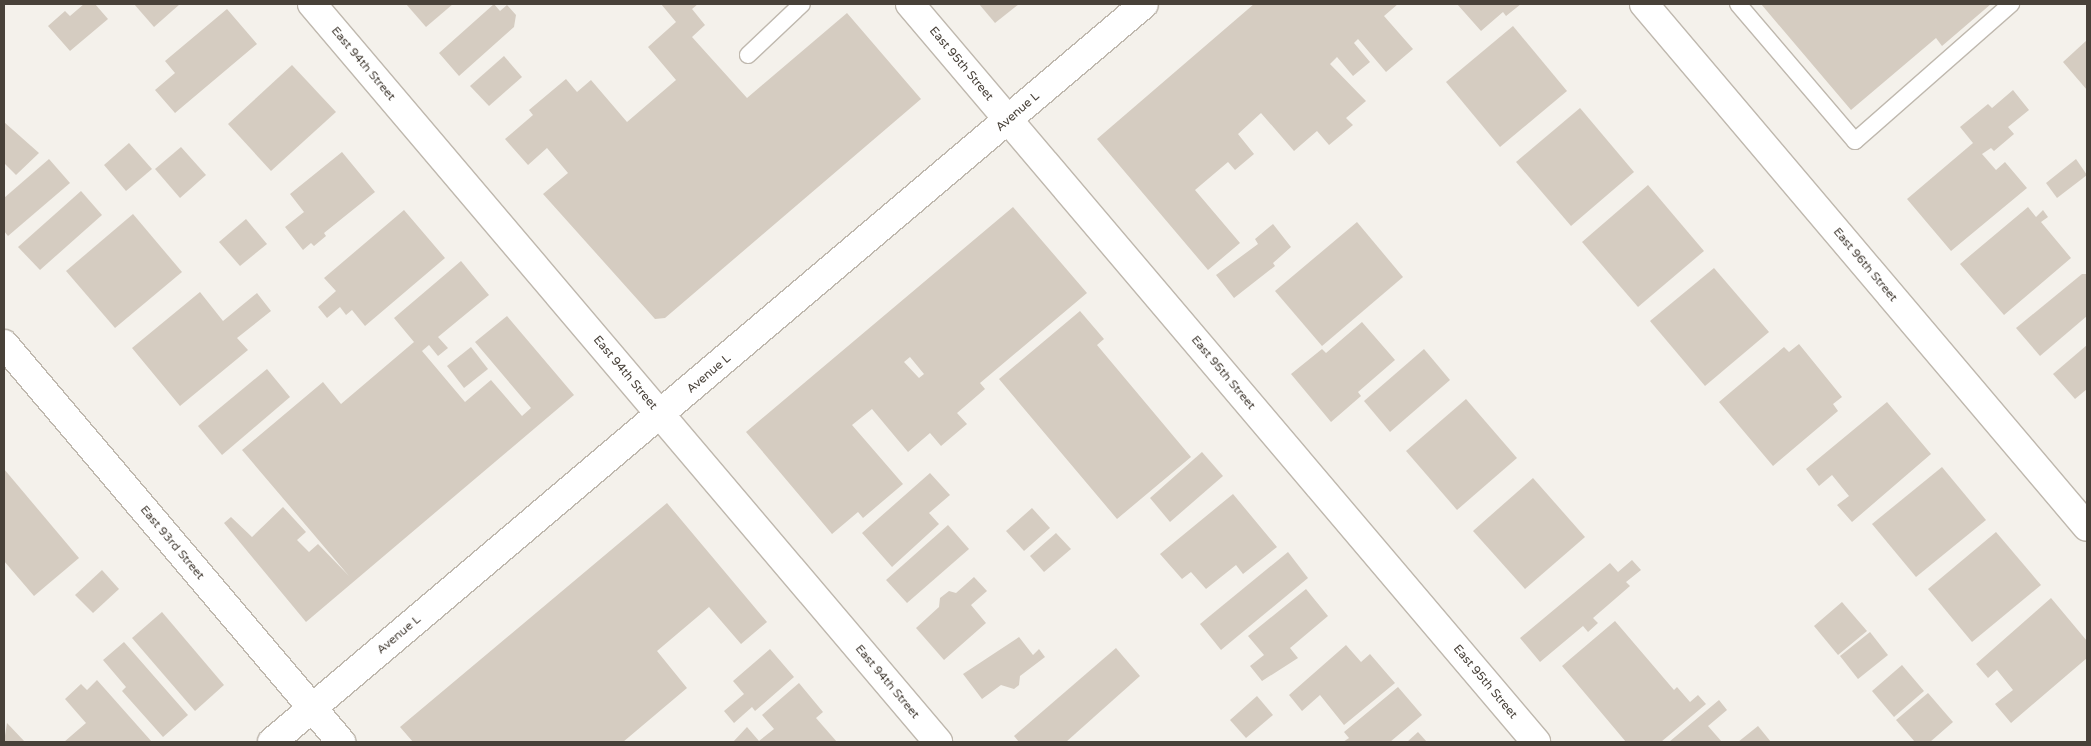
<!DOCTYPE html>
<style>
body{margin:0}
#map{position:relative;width:2091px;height:746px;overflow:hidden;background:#f4f1eb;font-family:"Varela Round",sans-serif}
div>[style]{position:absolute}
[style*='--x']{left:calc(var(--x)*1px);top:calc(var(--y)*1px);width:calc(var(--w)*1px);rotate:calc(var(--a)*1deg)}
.building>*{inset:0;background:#d5ccc1}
.roads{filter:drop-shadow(1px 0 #bfb8ae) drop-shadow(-1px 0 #bfb8ae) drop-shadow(0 1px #bfb8ae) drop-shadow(0 -1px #bfb8ae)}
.lane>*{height:16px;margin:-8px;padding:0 8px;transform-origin:8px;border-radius:8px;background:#fff}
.street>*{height:28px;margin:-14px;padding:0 14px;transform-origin:14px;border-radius:14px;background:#fff}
span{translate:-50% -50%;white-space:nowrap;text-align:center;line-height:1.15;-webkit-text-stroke:4.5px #fff;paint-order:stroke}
.street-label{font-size:12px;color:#484139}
.frame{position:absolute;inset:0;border:5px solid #484139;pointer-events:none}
</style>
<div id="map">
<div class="building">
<div style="clip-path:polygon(84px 4px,95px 4px,108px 19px,70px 51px,48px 26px,65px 11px,70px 16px)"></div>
<div style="clip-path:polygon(134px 4px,180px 4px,154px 27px)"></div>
<div style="clip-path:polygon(406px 4px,453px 4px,426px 27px)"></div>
<div style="clip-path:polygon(494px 4px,500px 11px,507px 5px,516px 15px,514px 27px,459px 76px,439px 53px)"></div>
<div style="clip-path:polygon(661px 4px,698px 4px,692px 9px,705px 25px,692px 37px,747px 98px,847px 13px,921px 99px,665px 318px,655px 319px,543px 194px,568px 173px,547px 148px,528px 165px,505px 139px,533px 115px,529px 110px,566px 79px,577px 92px,591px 80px,627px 122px,676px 80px,648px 47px,676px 22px)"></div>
<div style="clip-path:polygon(979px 4px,1019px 4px,995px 23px)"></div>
<div style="clip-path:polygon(1254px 4px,1398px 4px,1384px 16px,1413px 49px,1386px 72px,1358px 39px,1354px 43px,1370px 62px,1353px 76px,1337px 57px,1330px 64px,1366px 101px,1346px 118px,1353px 125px,1329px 145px,1317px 131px,1294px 151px,1261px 113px,1238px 134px,1254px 154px,1235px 170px,1228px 162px,1195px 190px,1240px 243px,1208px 270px,1097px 139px)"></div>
<div style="clip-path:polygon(1457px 4px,1521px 4px,1506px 16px,1503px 12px,1481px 31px)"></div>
<div style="clip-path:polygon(1761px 4px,1991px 4px,1942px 46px,1936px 38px,1851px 110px)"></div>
<div style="clip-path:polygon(227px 9px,257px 44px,175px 113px,155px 90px,175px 73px,165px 61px)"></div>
<div style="clip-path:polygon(1513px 26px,1567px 91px,1500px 147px,1446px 82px)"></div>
<div style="clip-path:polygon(2087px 40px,2087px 90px,2063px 62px)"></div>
<div style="clip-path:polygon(504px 56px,522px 77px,489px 106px,470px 86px)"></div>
<div style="clip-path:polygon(292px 65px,336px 112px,271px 171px,228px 124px)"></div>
<div style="clip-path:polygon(2013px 90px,2029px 110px,2008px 127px,2014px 134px,1994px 151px,1991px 148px,1982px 154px,1996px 170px,2005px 162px,2027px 188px,1951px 251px,1907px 199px,1973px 143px,1960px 127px,1988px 104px,1992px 108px)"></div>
<div style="clip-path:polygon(1580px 108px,1634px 172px,1571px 226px,1516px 162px)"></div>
<div style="clip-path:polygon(4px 122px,39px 153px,16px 175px,4px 163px)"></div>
<div style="clip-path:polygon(129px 143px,152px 169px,126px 191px,104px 165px)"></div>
<div style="clip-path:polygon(181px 147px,206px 175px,180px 198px,155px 169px)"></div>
<div style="clip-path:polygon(342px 152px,375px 192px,324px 233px,326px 236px,314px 246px,311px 243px,303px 250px,285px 227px,304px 212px,290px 194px)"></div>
<div style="clip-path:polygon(49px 159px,70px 183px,8px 236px,4px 231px,4px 198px)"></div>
<div style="clip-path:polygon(2076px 159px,2087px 175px,2057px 198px,2046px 183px)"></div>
<div style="clip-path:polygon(1648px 185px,1704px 251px,1638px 307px,1582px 242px)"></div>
<div style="clip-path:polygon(81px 191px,102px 215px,40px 270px,18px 247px)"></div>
<div style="clip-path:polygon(evenodd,1013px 207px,1087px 293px,980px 383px,985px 389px,957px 413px,967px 424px,941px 446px,930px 433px,908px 452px,872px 409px,852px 425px,903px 484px,863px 518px,858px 512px,832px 534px,746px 432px,1013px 207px,910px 357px,924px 374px,919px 378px,904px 362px,910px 357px)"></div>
<div style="clip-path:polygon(2028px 207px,2036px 217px,2043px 210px,2048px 217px,2041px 222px,2071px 258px,2004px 315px,1960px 264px)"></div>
<div style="clip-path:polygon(404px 210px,445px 258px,365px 326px,352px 310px,346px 315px,340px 307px,327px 318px,318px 307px,336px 291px,324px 278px)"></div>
<div style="clip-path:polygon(133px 214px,182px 272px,115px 328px,66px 271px)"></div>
<div style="clip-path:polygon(246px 219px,267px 244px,240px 266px,219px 242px)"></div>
<div style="clip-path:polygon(1357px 222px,1403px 277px,1322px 346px,1275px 291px)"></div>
<div style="clip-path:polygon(1273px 224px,1291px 247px,1273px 263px,1275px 266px,1234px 298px,1216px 275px,1258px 244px,1255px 239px)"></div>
<div style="clip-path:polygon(461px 261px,489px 295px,438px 337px,448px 348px,438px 356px,429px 345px,422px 351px,465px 402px,491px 380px,522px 416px,531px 408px,475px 342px,507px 316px,574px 395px,306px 622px,224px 523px,231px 517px,252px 537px,283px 507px,306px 532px,297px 540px,309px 552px,318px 544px,349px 576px,242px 450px,323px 382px,341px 404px,414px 342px,394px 318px)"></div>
<div style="clip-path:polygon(1714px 268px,1769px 332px,1705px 386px,1650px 321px)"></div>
<div style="clip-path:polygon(2082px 274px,2087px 274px,2087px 316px,2040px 356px,2016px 328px)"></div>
<div style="clip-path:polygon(200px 292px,223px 321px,257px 293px,271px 311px,237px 338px,248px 350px,180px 406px,132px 348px)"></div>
<div style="clip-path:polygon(1080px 311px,1104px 339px,1097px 345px,1191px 457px,1117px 519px,999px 379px)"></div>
<div style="clip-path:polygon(1362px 322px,1395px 360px,1358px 392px,1361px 396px,1331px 422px,1291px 374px,1322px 349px,1326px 353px)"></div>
<div style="clip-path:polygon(1799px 344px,1842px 397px,1833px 404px,1838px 411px,1773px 466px,1719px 402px,1784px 347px,1789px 352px)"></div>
<div style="clip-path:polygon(2087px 345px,2087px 389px,2075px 399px,2053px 374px)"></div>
<div style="clip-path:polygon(471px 347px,488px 369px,464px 388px,447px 366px)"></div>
<div style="clip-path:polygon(1424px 349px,1450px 380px,1390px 432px,1364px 401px)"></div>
<div style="clip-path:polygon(267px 369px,290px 397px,222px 455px,198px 426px)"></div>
<div style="clip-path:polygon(1466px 399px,1517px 458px,1457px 510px,1406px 451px)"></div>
<div style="clip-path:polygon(1887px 402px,1931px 454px,1852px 522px,1837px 505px,1849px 496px,1832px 475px,1819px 486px,1806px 469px)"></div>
<div style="clip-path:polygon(1202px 452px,1223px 476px,1170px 522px,1150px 498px)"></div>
<div style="clip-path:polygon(1942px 467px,1986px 520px,1916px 577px,1872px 524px)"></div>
<div style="clip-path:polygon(4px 469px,79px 558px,34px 596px,4px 561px)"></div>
<div style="clip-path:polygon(930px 473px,950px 495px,929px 513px,939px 524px,892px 567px,862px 533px)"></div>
<div style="clip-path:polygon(1533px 478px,1585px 537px,1525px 589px,1473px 531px)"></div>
<div style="clip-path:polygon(1233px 494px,1277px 547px,1243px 574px,1236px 565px,1206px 589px,1191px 572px,1182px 579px,1160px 554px)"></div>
<div style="clip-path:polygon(667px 503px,767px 622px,741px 644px,709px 607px,657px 651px,687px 688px,623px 742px,413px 742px,400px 727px)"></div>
<div style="clip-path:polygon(1032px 508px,1050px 528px,1024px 551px,1006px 531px)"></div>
<div style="clip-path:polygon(948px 525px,969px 549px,907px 603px,886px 580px)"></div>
<div style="clip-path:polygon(1996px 532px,2041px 585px,1972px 642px,1928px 589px)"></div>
<div style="clip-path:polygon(1056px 533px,1071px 549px,1044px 572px,1030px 556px)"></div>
<div style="clip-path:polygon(1288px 552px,1308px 578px,1221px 650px,1200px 624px)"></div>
<div style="clip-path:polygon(1632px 560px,1641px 570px,1626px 582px,1630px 586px,1593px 618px,1598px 623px,1588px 632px,1583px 626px,1540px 662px,1520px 638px,1610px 563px,1618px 572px)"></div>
<div style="clip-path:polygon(102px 570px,119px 589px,93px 613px,75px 595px)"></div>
<div style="clip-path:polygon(974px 577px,987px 591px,971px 605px,986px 623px,944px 660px,916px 628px,939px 607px,940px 598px,949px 591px,956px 593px)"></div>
<div style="clip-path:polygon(1306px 589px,1328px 616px,1290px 648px,1298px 658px,1262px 681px,1250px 666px,1264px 655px,1248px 636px)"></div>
<div style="clip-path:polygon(2051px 598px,2087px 641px,2087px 658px,2011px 723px,1995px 704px,2013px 690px,1997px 670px,1988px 678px,1976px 664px)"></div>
<div style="clip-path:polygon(1842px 602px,1867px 631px,1838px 655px,1814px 626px)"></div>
<div style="clip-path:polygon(162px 612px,224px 685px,195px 711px,132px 638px)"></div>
<div style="clip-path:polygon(1615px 621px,1674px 690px,1677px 687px,1690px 702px,1698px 695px,1706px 704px,1661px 742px,1626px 742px,1562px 666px)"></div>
<div style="clip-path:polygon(1870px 632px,1888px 655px,1858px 679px,1840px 656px)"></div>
<div style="clip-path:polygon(1019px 637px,1033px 655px,1039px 649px,1045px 657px,1020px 676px,1019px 685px,1014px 689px,1001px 685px,982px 699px,963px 674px)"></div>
<div style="clip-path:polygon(124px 642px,188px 715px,163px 737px,122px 691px,126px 687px,103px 660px)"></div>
<div style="clip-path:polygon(1346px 645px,1361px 662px,1370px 654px,1395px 683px,1344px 725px,1320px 695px,1302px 711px,1289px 695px)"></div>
<div style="clip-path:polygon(1116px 648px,1140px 676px,1066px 742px,1019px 742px,1014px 736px)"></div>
<div style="clip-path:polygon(770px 649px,794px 677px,755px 711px,752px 707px,734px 723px,724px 711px,744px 694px,733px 681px)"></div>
<div style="clip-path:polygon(1902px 665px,1924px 691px,1894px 717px,1872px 691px)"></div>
<div style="clip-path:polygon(97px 680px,152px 742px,64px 742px,86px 723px,65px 699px,81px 684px,87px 690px)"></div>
<div style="clip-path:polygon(799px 683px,823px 712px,816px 718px,837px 742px,733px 742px,747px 727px,759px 741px,774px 729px,762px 715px)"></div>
<div style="clip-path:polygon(1398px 687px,1422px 715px,1390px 742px,1343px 742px,1349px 738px,1344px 732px)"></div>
<div style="clip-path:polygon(1928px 693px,1953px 722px,1930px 742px,1915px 742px,1896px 720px)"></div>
<div style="clip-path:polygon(1257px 696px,1273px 715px,1246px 738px,1230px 720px)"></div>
<div style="clip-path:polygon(1719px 700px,1727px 710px,1708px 726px,1722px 742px,1669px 742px)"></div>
<div style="clip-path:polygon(7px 723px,25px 742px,4px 742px)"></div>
<div style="clip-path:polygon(1758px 726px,1771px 742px,1738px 742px)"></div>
<div style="clip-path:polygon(1418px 732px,1427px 742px,1407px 742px)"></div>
</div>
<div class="roads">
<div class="lane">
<div style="--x:1738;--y:4;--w:180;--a:49.5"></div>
<div style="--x:1855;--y:141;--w:208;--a:-41.3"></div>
<div style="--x:748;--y:55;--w:74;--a:-43.4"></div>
</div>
<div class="street">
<div style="--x:312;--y:4;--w:968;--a:49.69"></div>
<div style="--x:910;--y:4;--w:968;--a:49.69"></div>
<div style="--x:1644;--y:4;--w:685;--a:49.73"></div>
<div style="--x:4;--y:344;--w:522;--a:49.74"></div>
<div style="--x:272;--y:742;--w:1142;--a:-40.24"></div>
</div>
</div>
<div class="street-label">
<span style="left:363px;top:64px;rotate:50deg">East 94th Street</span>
<span style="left:961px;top:64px;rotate:50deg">East 95th Street</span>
<span style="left:1018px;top:112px;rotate:-41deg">Avenue L</span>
<span style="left:1865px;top:265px;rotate:50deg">East 96th Street</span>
<span style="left:625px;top:373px;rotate:50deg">East 94th Street</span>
<span style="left:1223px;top:373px;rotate:50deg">East 95th Street</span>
<span style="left:709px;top:374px;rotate:-40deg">Avenue L</span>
<span style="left:172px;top:543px;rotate:50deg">East 93rd Street</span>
<span style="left:399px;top:635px;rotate:-40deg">Avenue L</span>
<span style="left:887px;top:682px;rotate:50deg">East 94th Street</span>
<span style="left:1485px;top:682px;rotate:50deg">East 95th Street</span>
</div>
<div class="frame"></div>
</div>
